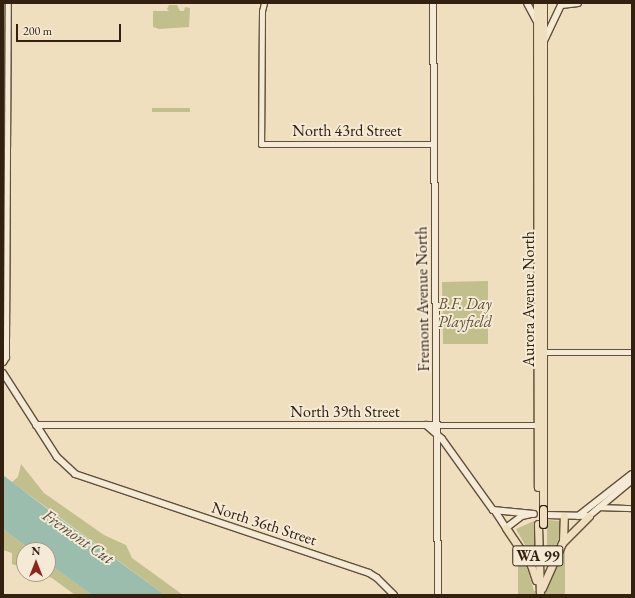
<!DOCTYPE html>
<style>
body{margin:0}
#map{position:relative;width:635px;height:598px;overflow:hidden;background:#efdfbe;font-family:"EB Garamond",serif}
div>[style]{position:absolute}
[style*='--x']{left:calc(var(--x)*1px);top:calc(var(--y)*1px);width:calc(var(--w)*1px);rotate:calc(var(--a)*1deg)}
.green>*{inset:0;background:#c1bf8c}
.water>*{inset:0;background:#9abdae}
.roads{filter:drop-shadow(1px 0 #62503c) drop-shadow(-1px 0 #62503c) drop-shadow(0 1px #62503c) drop-shadow(0 -1px #62503c)}
.tertiary>*{height:5px;margin:-2.5px;padding:0 2.5px;transform-origin:2.5px;border-radius:2.5px;background:#f5ead5}
.secondary>*{height:6px;margin:-3px;padding:0 3px;transform-origin:3px;border-radius:3px;background:#f5ead5}
.trunk>*{height:7px;margin:-3.5px;padding:0 3.5px;transform-origin:3.5px;border-radius:3.5px;background:#efdfbe}
.bridges{filter:drop-shadow(1px 0 #332010) drop-shadow(-1px 0 #332010) drop-shadow(0 1px #332010) drop-shadow(0 -1px #332010)}
.trunk-bridge>*{height:7px;margin:-3.5px;padding:0 3.5px;transform-origin:3.5px;border-radius:3.5px;background:#efdfbe}
span{translate:-50% -50%;white-space:nowrap;text-align:center;line-height:1.15;-webkit-text-stroke:4px #f5ead5;paint-order:stroke}
.shield-label span{padding:1px 3px;background:#f5ead5;border:1px solid;border-radius:3px;-webkit-text-stroke-width:0}
.shield-label{font-size:15px;color:#332010;font-weight:700}
.street-label{font-size:16px;color:#332010}
.park-label{font-size:16px;color:#5e5035;font-style:italic}
.water-label{font-size:17px;color:#524f3f;font-style:italic}
.frame{position:absolute;inset:0;border:4px solid #332010;pointer-events:none}
.north{position:absolute;left:16px;top:542px;width:40px;height:40px;box-sizing:border-box;background:#f5ead5;border:1px solid #a79986;border-radius:50%;rotate:0deg;font-size:11px;font-weight:700;line-height:16px;text-align:center;color:#332010}
.north::after{content:'';display:block;margin:auto;width:14px;height:18px;background:#8f2418;clip-path:polygon(50% 0,100% 100%,50% 72%,0 100%)}
.scale{position:absolute;left:16px;top:24px;width:105px;height:18px;box-sizing:border-box;border:2px solid #332010;border-top:0;padding-left:5px;font-size:12px;line-height:14px;white-space:nowrap;color:#332010;-webkit-text-stroke:3px #f5ead5;paint-order:stroke}
</style>
<div id="map">
<div class="green">
<div style="clip-path:polygon(169px 5px,177px 5px,180px 11px,184px 11px,185px 7px,190px 8px,189px 27px,159px 29px,153px 27px,153px 11px,169px 11px,167px 9px)"></div>
<div style="clip-path:polygon(3px 57px,6px 57px,6px 142px,3px 142px)"></div>
<div style="clip-path:polygon(152px 108px,190px 108px,190px 112px,152px 112px)"></div>
<div style="clip-path:polygon(488px 281px,488px 344px,443px 344px,442px 282px)"></div>
<div style="clip-path:polygon(21px 464px,44px 493px,104px 535px,126px 545px,132px 558px,183px 595px,165px 595px,12px 482px,18px 477px)"></div>
<div style="clip-path:polygon(547px 520px,560px 521px,560px 538px,547px 560px)"></div>
<div style="clip-path:polygon(534px 521px,534px 561px,516px 529px)"></div>
<div style="clip-path:polygon(3px 529px,31px 550px,24px 550px,24px 568px,12px 564px,12px 553px,3px 550px)"></div>
<div style="clip-path:polygon(565px 548px,565px 595px,518px 595px,518px 555px,528px 570px,534px 591px,546px 591px,550px 576px)"></div>
<div style="clip-path:polygon(48px 563px,92px 595px,75px 595px,52px 578px,40px 574px,48px 574px)"></div>
</div>
<div class="water">
<div style="clip-path:polygon(3px 475px,58px 517px,165px 595px,92px 595px,63px 574px,48px 563px,48px 550px,31px 550px,3px 529px)"></div>
</div>
<div class="roads">
<div class="tertiary">
<div style="--x:264;--y:3;--w:8;--a:104"></div>
<div style="--x:262;--y:11;--w:133;--a:90.4"></div>
<div style="--x:261;--y:144;--w:172;--a:0"></div>
<div style="--x:561;--y:5;--w:17;--a:-7"></div>
<div style="--x:543;--y:352;--w:89;--a:0"></div>
<div style="--x:3;--y:362;--w:6;--a:-59"></div>
<div style="--x:6;--y:357;--w:12;--a:-90"></div>
<div style="--x:6;--y:345;--w:342;--a:-89.7"></div>
<div style="--x:438;--y:425;--w:100;--a:0"></div>
<div style="--x:599;--y:507;--w:33;--a:2"></div>
</div>
<div class="secondary">
<div style="--x:433;--y:3;--w:592;--a:89.52"></div>
<div style="--x:527;--y:3;--w:21;--a:62"></div>
<div style="--x:543;--y:43;--w:44;--a:-64.6"></div>
<div style="--x:3;--y:373;--w:100;--a:57.3"></div>
<div style="--x:57;--y:457;--w:25;--a:43"></div>
<div style="--x:75;--y:474;--w:310;--a:18.6"></div>
<div style="--x:369;--y:573;--w:9;--a:32"></div>
<div style="--x:377;--y:578;--w:24;--a:45"></div>
<div style="--x:36;--y:425;--w:402;--a:0"></div>
<div style="--x:426;--y:425;--w:21;--a:41"></div>
<div style="--x:442;--y:439;--w:87;--a:54.3"></div>
<div style="--x:493;--y:510;--w:41;--a:5.6"></div>
<div style="--x:495;--y:511;--w:20;--a:57"></div>
<div style="--x:506;--y:528;--w:20;--a:-37"></div>
<div style="--x:522;--y:516;--w:9;--a:-13"></div>
<div style="--x:546;--y:515;--w:43;--a:1.3"></div>
<div style="--x:589;--y:516;--w:56;--a:-39.9"></div>
<div style="--x:578;--y:516;--w:68;--a:-37.9"></div>
</div>
<div class="trunk">
<div style="--x:537;--y:3;--w:484;--a:89.9"></div>
<div style="--x:543;--y:3;--w:506;--a:90"></div>
<div style="--x:538;--y:524;--w:71;--a:88.4"></div>
<div style="--x:506;--y:528;--w:45;--a:56"></div>
<div style="--x:531;--y:565;--w:16;--a:72"></div>
<div style="--x:563;--y:541;--w:25;--a:-88"></div>
<div style="--x:542;--y:588;--w:49;--a:-66"></div>
<div style="--x:562;--y:543;--w:38;--a:-45"></div>
</div>
</div>
<div class="bridges">
<div class="trunk-bridge">
<div style="--x:543;--y:524;--w:15;--a:-90"></div>
</div>
</div>
<div class="shield-label">
<span style="left:538px;top:556px">WA 99</span>
</div>
<div class="street-label">
<span style="left:347px;top:131px">North 43rd Street</span>
<span style="left:423px;top:299px;rotate:-91deg">Fremont Avenue North</span>
<span style="left:529px;top:299px;rotate:-90deg">Aurora Avenue North</span>
<span style="left:345px;top:412px">North 39th Street</span>
<span style="left:264px;top:524px;rotate:18deg">North 36th Street</span>
</div>
<div class="park-label">
<span style="left:465px;top:313px">B.F. Day<br>Playfield</span>
</div>
<div class="water-label">
<span style="left:78px;top:537px;rotate:35deg">Fremont Cut</span>
</div>
<div class="frame"></div>
<div class="north">N</div>
<div class="scale">200 m</div>
</div>
